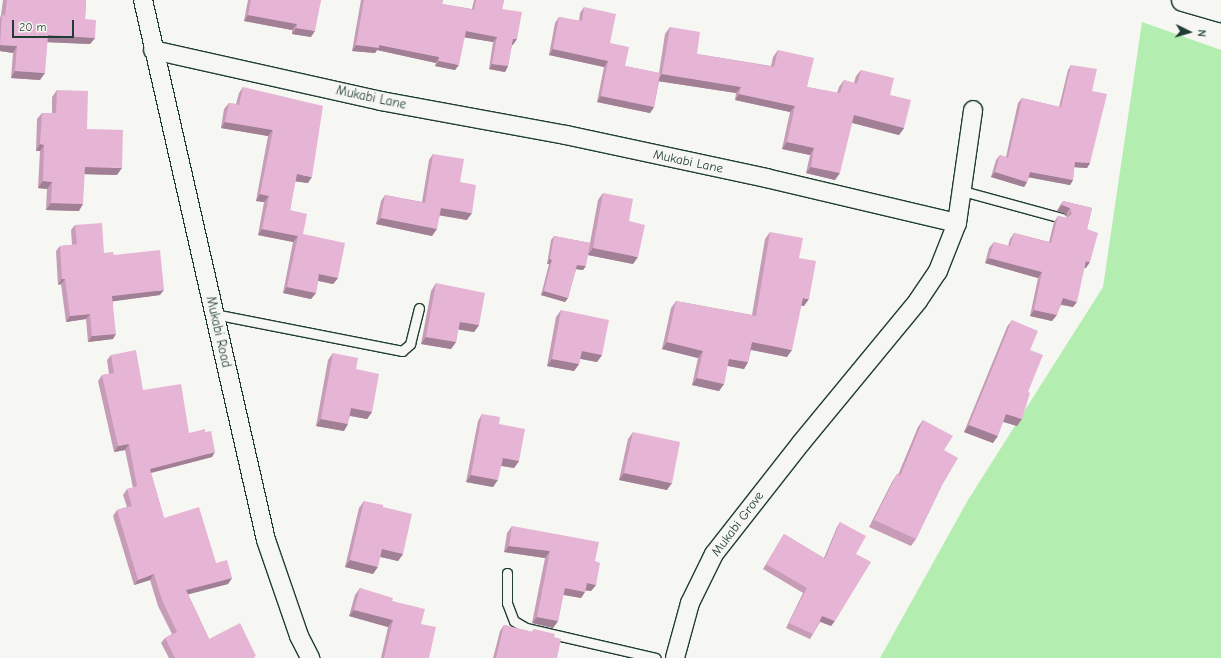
<!DOCTYPE html>
<style>
body{margin:0}
#map{position:relative;width:1221px;height:658px;overflow:hidden;background:#f6f6f2;font-family:"Comic Neue",sans-serif}
div>[style]{position:absolute}
[style*='--x']{left:calc(var(--x)*1px);top:calc(var(--y)*1px);width:calc(var(--w)*1px);rotate:calc(var(--a)*1deg)}
.green>*{inset:0;background:#b4edb0}
.roads{filter:drop-shadow(1px 0 #1f3d34) drop-shadow(-1px 0 #1f3d34) drop-shadow(0 1px #1f3d34) drop-shadow(0 -1px #1f3d34)}
.service>*{height:9px;margin:-4.5px;padding:0 4.5px;transform-origin:4.5px;border-radius:4.5px;background:#f6f6f2}
.minor>*{height:18px;margin:-9px;padding:0 9px;transform-origin:9px;border-radius:9px;background:#f6f6f2}
.secondary>*{height:22px;margin:-11px;padding:0 11px;transform-origin:11px;border-radius:11px;background:#f6f6f2}
.wall>*{inset:0;background:#c69cb7}
.shaded-wall>*{inset:0;background:#a17f95}
.building>*{inset:0;background:#e6b5d5}
span{translate:-50% -50%;white-space:nowrap;text-align:center;line-height:1.15;-webkit-text-stroke:3px #f6f6f2;paint-order:stroke}
.street-label{font-size:13px;color:#1f3d34}
.north{position:absolute;left:1169px;top:12px;width:40px;height:40px;-webkit-text-stroke:3px #f6f6f2;paint-order:stroke;rotate:95deg;font-size:11px;font-weight:700;line-height:16px;text-align:center;color:#1f3d34}
.north::after{content:'';display:block;margin:auto;width:14px;height:18px;background:#1f3d34;clip-path:polygon(50% 0,100% 100%,50% 72%,0 100%)}
.scale{position:absolute;left:12px;top:20px;width:62px;height:18px;box-sizing:border-box;border:2px solid #1f3d34;border-top:0;padding-left:5px;font-size:12px;line-height:14px;white-space:nowrap;color:#1f3d34;-webkit-text-stroke:3px #f6f6f2;paint-order:stroke}
</style>
<div id="map">
<div class="green">
<div style="clip-path:polygon(1142px 22px,1221px 50px,1221px 658px,880px 658px,968px 500px,1103px 287px)"></div>
</div>
<div class="roads">
<div class="service">
<div style="--x:963;--y:191;--w:103;--a:15.3"></div>
<div style="--x:214;--y:314;--w:192;--a:11.1"></div>
<div style="--x:402;--y:351;--w:11;--a:-41"></div>
<div style="--x:410;--y:344;--w:37;--a:-76"></div>
<div style="--x:507;--y:573;--w:30;--a:90"></div>
<div style="--x:507;--y:603;--w:19;--a:69"></div>
<div style="--x:514;--y:621;--w:14;--a:30"></div>
<div style="--x:526;--y:628;--w:133;--a:13"></div>
</div>
<div class="minor">
<div style="--x:143;--y:0;--w:554;--a:77.17"></div>
<div style="--x:266;--y:540;--w:102;--a:71"></div>
<div style="--x:299;--y:636;--w:25;--a:63"></div>
<div style="--x:153;--y:50;--w:234;--a:12.6"></div>
<div style="--x:381;--y:101;--w:188;--a:10.4"></div>
<div style="--x:566;--y:135;--w:205;--a:12.1"></div>
<div style="--x:766;--y:178;--w:196;--a:13.3"></div>
<div style="--x:957;--y:223;--w:52;--a:111.6"></div>
<div style="--x:938;--y:271;--w:36;--a:124"></div>
<div style="--x:918;--y:301;--w:184;--a:129.5"></div>
<div style="--x:801;--y:443;--w:141;--a:128.1"></div>
<div style="--x:714;--y:554;--w:55;--a:116.1"></div>
<div style="--x:690;--y:603;--w:57;--a:105.3"></div>
<div style="--x:957;--y:223;--w:114;--a:-81.9"></div>
</div>
<div class="secondary">
<div style="--x:1183;--y:0;--w:40;--a:16"></div>
</div>
</div>
<div class="wall">
<div style="clip-path:polygon(3px 0,86px 0,85px 19px,95px 38px,90px 44px,47px 42px,40px 80px,11px 78px,13px 53px,0 51px,0 18px,1px 15px)"></div>
<div style="clip-path:polygon(248px 0,321px 0,311px 37px,292px 34px,292px 30px,244px 21px)"></div>
<div style="clip-path:polygon(361px 0,443px 0,442px 4px,472px 9px,474px 0,504px 0,502px 9px,513px 45px,512px 44px,508px 66px,505px 72px,489px 69px,493px 42px,464px 37px,455px 70px,435px 66px,436px 63px,377px 50px,375px 53px,352px 51px)"></div>
<div style="clip-path:polygon(584px 7px,610px 43px,625px 66px,659px 73px,665px 34px,670px 27px,697px 54px,771px 66px,773px 57px,778px 50px,807px 87px,837px 93px,839px 87px,844px 80px,854px 83px,856px 76px,861px 70px,890px 95px,904px 128px,899px 135px,852px 123px,835px 180px,806px 173px,810px 155px,782px 149px,790px 112px,735px 100px,736px 93px,659px 81px,654px 107px,650px 113px,597px 102px,604px 67px,549px 55px,555px 23px,559px 17px,579px 21px,580px 13px)"></div>
<div style="clip-path:polygon(1071px 65px,1092px 91px,1090px 163px,1087px 168px,1074px 167px,1073px 180px,1070px 185px,1029px 177px,1027px 182px,1024px 187px,991px 177px,996px 160px,1000px 155px,1006px 157px,1018px 103px,1022px 98px,1059px 107px,1068px 70px)"></div>
<div style="clip-path:polygon(243px 87px,308px 183px,295px 181px,290px 210px,303px 234px,338px 278px,333px 284px,318px 281px,316px 293px,311px 299px,283px 293px,293px 242px,258px 235px,264px 202px,256px 201px,268px 136px,221px 128px,224px 109px,229px 103px,236px 104px,239px 93px)"></div>
<div style="clip-path:polygon(57px 90px,87px 129px,117px 175px,84px 174px,79px 211px,46px 210px,47px 189px,38px 188px,40px 151px,36px 151px,37px 119px,42px 113px,52px 113px,52px 97px)"></div>
<div style="clip-path:polygon(433px 154px,460px 182px,467px 220px,440px 215px,432px 236px,376px 224px,381px 201px,385px 195px,422px 202px,429px 160px)"></div>
<div style="clip-path:polygon(603px 193px,629px 221px,633px 264px,588px 255px,583px 270px,576px 269px,568px 298px,565px 302px,541px 295px,549px 264px,547px 264px,551px 240px,554px 236px,590px 243px,598px 200px)"></div>
<div style="clip-path:polygon(1063px 201px,1092px 208px,1087px 229px,1086px 268px,1084px 268px,1073px 307px,1061px 305px,1052px 321px,1030px 316px,1038px 278px,985px 263px,989px 248px,994px 242px,1008px 246px,1010px 239px,1014px 233px,1049px 242px,1054px 222px,1058px 216px,1067px 218px,1066px 214px,1057px 211px,1059px 207px)"></div>
<div style="clip-path:polygon(75px 225px,104px 253px,114px 255px,160px 295px,113px 301px,113px 339px,88px 342px,86px 319px,66px 322px,61px 284px,58px 285px,56px 251px,60px 246px,72px 245px,71px 230px)"></div>
<div style="clip-path:polygon(770px 232px,799px 258px,804px 306px,801px 305px,787px 357px,751px 350px,748px 362px,744px 369px,727px 366px,724px 384px,719px 391px,692px 385px,698px 358px,662px 349px,671px 308px,676px 301px,752px 315px,765px 239px)"></div>
<div style="clip-path:polygon(436px 283px,479px 325px,474px 332px,458px 329px,456px 342px,451px 349px,421px 344px,431px 291px)"></div>
<div style="clip-path:polygon(561px 310px,602px 355px,597px 362px,580px 359px,579px 364px,574px 371px,547px 366px,556px 317px)"></div>
<div style="clip-path:polygon(1012px 320px,1030px 350px,1028px 392px,1017px 426px,1003px 422px,993px 443px,964px 432px,1007px 327px)"></div>
<div style="clip-path:polygon(333px 353px,356px 369px,372px 412px,367px 419px,350px 416px,344px 431px,316px 426px,328px 360px)"></div>
<div style="clip-path:polygon(111px 355px,143px 390px,189px 433px,212px 457px,151px 473px,164px 518px,216px 563px,232px 578px,228px 584px,188px 594px,209px 639px,255px 658px,169px 658px,161px 643px,165px 638px,172px 634px,158px 606px,150px 580px,134px 585px,113px 516px,117px 510px,127px 507px,123px 495px,127px 489px,133px 488px,125px 450px,114px 452px,98px 381px,102px 375px,109px 374px,107px 360px)"></div>
<div style="clip-path:polygon(482px 414px,499px 424px,519px 461px,514px 468px,501px 466px,493px 487px,466px 482px,478px 421px)"></div>
<div style="clip-path:polygon(923px 420px,944px 450px,941px 487px,916px 539px,911px 546px,869px 527px,892px 482px,897px 474px,898px 475px,918px 427px)"></div>
<div style="clip-path:polygon(633px 432px,667px 490px,619px 480px,628px 439px)"></div>
<div style="clip-path:polygon(364px 501px,403px 554px,398px 561px,380px 557px,373px 574px,345px 567px,359px 508px)"></div>
<div style="clip-path:polygon(840px 522px,856px 554px,831px 626px,820px 622px,813px 634px,810px 639px,786px 628px,803px 593px,763px 569px,784px 534px,824px 558px,837px 527px)"></div>
<div style="clip-path:polygon(512px 526px,595px 561px,596px 585px,591px 591px,586px 590px,581px 598px,563px 595px,558px 621px,553px 628px,532px 623px,545px 558px,504px 552px,507px 533px)"></div>
<div style="clip-path:polygon(360px 588px,392px 601px,421px 624px,429px 658px,381px 658px,388px 627px,349px 616px,355px 595px)"></div>
<div style="clip-path:polygon(504px 625px,532px 632px,534px 629px,554px 637px,557px 658px,493px 658px,500px 631px)"></div>
</div>
<div class="shaded-wall">
<div style="clip-path:polygon(248px 15px,297px 24px,292px 30px,244px 21px)"></div>
<div style="clip-path:polygon(296px 28px,315px 31px,311px 37px,292px 34px)"></div>
<div style="clip-path:polygon(466px 31px,497px 37px,493px 42px,462px 37px)"></div>
<div style="clip-path:polygon(48px 35px,95px 38px,90px 44px,43px 42px)"></div>
<div style="clip-path:polygon(513px 39px,517px 39px,513px 45px,509px 44px)"></div>
<div style="clip-path:polygon(0 45px,17px 46px,13px 53px,0 51px)"></div>
<div style="clip-path:polygon(356px 45px,379px 45px,439px 57px,436px 63px,377px 50px,375px 53px,352px 51px)"></div>
<div style="clip-path:polygon(553px 49px,608px 61px,604px 67px,549px 55px)"></div>
<div style="clip-path:polygon(439px 61px,459px 65px,455px 70px,435px 66px)"></div>
<div style="clip-path:polygon(492px 64px,508px 66px,505px 72px,489px 69px)"></div>
<div style="clip-path:polygon(15px 71px,45px 73px,40px 80px,11px 78px)"></div>
<div style="clip-path:polygon(662px 74px,741px 87px,736px 93px,657px 81px)"></div>
<div style="clip-path:polygon(739px 94px,795px 106px,790px 112px,735px 100px)"></div>
<div style="clip-path:polygon(601px 96px,654px 107px,650px 113px,597px 102px)"></div>
<div style="clip-path:polygon(854px 115px,904px 128px,899px 135px,849px 122px)"></div>
<div style="clip-path:polygon(225px 122px,273px 130px,268px 136px,221px 128px)"></div>
<div style="clip-path:polygon(787px 142px,814px 148px,810px 155px,782px 149px)"></div>
<div style="clip-path:polygon(40px 144px,44px 145px,40px 151px,36px 151px)"></div>
<div style="clip-path:polygon(1075px 162px,1090px 163px,1087px 168px,1071px 167px)"></div>
<div style="clip-path:polygon(85px 167px,122px 168px,117px 175px,80px 174px)"></div>
<div style="clip-path:polygon(811px 167px,840px 173px,835px 180px,806px 173px)"></div>
<div style="clip-path:polygon(995px 172px,1027px 182px,1024px 187px,991px 177px)"></div>
<div style="clip-path:polygon(1030px 172px,1073px 180px,1070px 185px,1027px 177px)"></div>
<div style="clip-path:polygon(297px 174px,312px 177px,308px 183px,292px 181px)"></div>
<div style="clip-path:polygon(43px 181px,52px 182px,47px 189px,38px 188px)"></div>
<div style="clip-path:polygon(260px 194px,269px 196px,264px 202px,256px 201px)"></div>
<div style="clip-path:polygon(51px 203px,83px 204px,79px 211px,46px 210px)"></div>
<div style="clip-path:polygon(1062px 205px,1070px 208px,1066px 214px,1057px 211px)"></div>
<div style="clip-path:polygon(441px 208px,472px 213px,467px 220px,437px 215px)"></div>
<div style="clip-path:polygon(381px 218px,437px 229px,432px 236px,376px 224px)"></div>
<div style="clip-path:polygon(262px 229px,298px 236px,293px 242px,258px 235px)"></div>
<div style="clip-path:polygon(593px 248px,638px 257px,633px 264px,588px 255px)"></div>
<div style="clip-path:polygon(989px 258px,1042px 272px,1038px 278px,985px 263px)"></div>
<div style="clip-path:polygon(550px 259px,552px 260px,549px 264px,547px 264px)"></div>
<div style="clip-path:polygon(1086px 261px,1090px 262px,1086px 268px,1081px 267px)"></div>
<div style="clip-path:polygon(577px 265px,586px 266px,583px 270px,574px 269px)"></div>
<div style="clip-path:polygon(319px 274px,338px 278px,333px 284px,315px 280px)"></div>
<div style="clip-path:polygon(62px 279px,65px 279px,61px 284px,58px 285px)"></div>
<div style="clip-path:polygon(287px 287px,316px 293px,311px 299px,283px 293px)"></div>
<div style="clip-path:polygon(164px 290px,160px 295px,108px 302px,112px 296px)"></div>
<div style="clip-path:polygon(544px 291px,568px 298px,565px 302px,541px 295px)"></div>
<div style="clip-path:polygon(803px 298px,809px 299px,804px 306px,798px 305px)"></div>
<div style="clip-path:polygon(1063px 298px,1077px 302px,1073px 307px,1059px 304px)"></div>
<div style="clip-path:polygon(1034px 310px,1057px 315px,1052px 321px,1030px 316px)"></div>
<div style="clip-path:polygon(90px 314px,86px 319px,66px 322px,70px 316px)"></div>
<div style="clip-path:polygon(460px 322px,479px 325px,474px 332px,455px 329px)"></div>
<div style="clip-path:polygon(116px 334px,113px 339px,88px 342px,92px 336px)"></div>
<div style="clip-path:polygon(426px 337px,456px 342px,451px 349px,421px 344px)"></div>
<div style="clip-path:polygon(667px 342px,703px 351px,698px 358px,662px 349px)"></div>
<div style="clip-path:polygon(752px 342px,792px 350px,787px 357px,747px 349px)"></div>
<div style="clip-path:polygon(582px 351px,602px 355px,597px 362px,577px 358px)"></div>
<div style="clip-path:polygon(552px 359px,579px 364px,574px 371px,547px 366px)"></div>
<div style="clip-path:polygon(729px 359px,748px 362px,744px 369px,724px 365px)"></div>
<div style="clip-path:polygon(697px 378px,724px 384px,719px 391px,692px 385px)"></div>
<div style="clip-path:polygon(351px 408px,372px 412px,367px 419px,346px 415px)"></div>
<div style="clip-path:polygon(1006px 414px,1022px 419px,1017px 426px,1001px 421px)"></div>
<div style="clip-path:polygon(321px 419px,348px 424px,344px 431px,316px 426px)"></div>
<div style="clip-path:polygon(969px 425px,998px 436px,993px 443px,964px 432px)"></div>
<div style="clip-path:polygon(129px 444px,125px 450px,114px 452px,118px 446px)"></div>
<div style="clip-path:polygon(215px 452px,212px 457px,146px 474px,150px 469px)"></div>
<div style="clip-path:polygon(503px 458px,519px 461px,514px 468px,498px 465px)"></div>
<div style="clip-path:polygon(624px 473px,672px 483px,667px 490px,619px 480px)"></div>
<div style="clip-path:polygon(471px 475px,498px 480px,493px 487px,466px 482px)"></div>
<div style="clip-path:polygon(509px 546px,550px 551px,545px 558px,504px 552px)"></div>
<div style="clip-path:polygon(382px 549px,403px 554px,398px 561px,377px 556px)"></div>
<div style="clip-path:polygon(350px 560px,378px 567px,373px 574px,345px 567px)"></div>
<div style="clip-path:polygon(154px 574px,150px 580px,134px 585px,138px 580px)"></div>
<div style="clip-path:polygon(232px 578px,228px 584px,182px 596px,186px 590px)"></div>
<div style="clip-path:polygon(587px 583px,596px 585px,591px 591px,582px 590px)"></div>
<div style="clip-path:polygon(565px 588px,585px 592px,581px 598px,560px 594px)"></div>
<div style="clip-path:polygon(354px 610px,393px 620px,388px 627px,349px 616px)"></div>
<div style="clip-path:polygon(822px 616px,835px 621px,831px 626px,819px 621px)"></div>
<div style="clip-path:polygon(537px 617px,558px 621px,553px 628px,532px 623px)"></div>
</div>
<div class="building">
<div style="clip-path:polygon(7px 0,86px 0,85px 19px,96px 20px,95px 38px,48px 35px,45px 73px,15px 71px,17px 46px,0 45px,2px 15px,5px 16px)"></div>
<div style="clip-path:polygon(251px 0,321px 0,315px 31px,296px 28px,297px 24px,248px 15px)"></div>
<div style="clip-path:polygon(364px 0,443px 0,442px 4px,474px 10px,476px 0,504px 0,502px 9px,522px 12px,517px 39px,513px 39px,508px 66px,492px 64px,497px 37px,466px 31px,459px 65px,439px 61px,439px 57px,379px 45px,379px 48px,356px 45px)"></div>
<div style="clip-path:polygon(584px 7px,616px 14px,610px 43px,629px 47px,625px 66px,660px 73px,654px 107px,601px 96px,608px 61px,553px 49px,559px 17px,582px 21px)"></div>
<div style="clip-path:polygon(670px 27px,700px 32px,697px 54px,774px 67px,778px 50px,814px 58px,807px 87px,840px 93px,844px 80px,857px 84px,861px 70px,894px 78px,890px 95px,911px 100px,904px 128px,854px 115px,840px 173px,811px 167px,814px 148px,787px 142px,795px 106px,739px 94px,741px 87px,662px 74px)"></div>
<div style="clip-path:polygon(1071px 65px,1097px 69px,1092px 91px,1107px 94px,1090px 163px,1075px 162px,1073px 180px,1030px 172px,1027px 182px,995px 172px,1000px 155px,1008px 158px,1022px 98px,1061px 107px)"></div>
<div style="clip-path:polygon(243px 87px,323px 106px,312px 177px,297px 174px,290px 210px,307px 214px,303px 234px,345px 243px,338px 278px,319px 274px,316px 293px,287px 287px,298px 236px,262px 229px,269px 196px,260px 194px,273px 130px,225px 122px,229px 103px,239px 105px)"></div>
<div style="clip-path:polygon(57px 90px,88px 91px,87px 129px,123px 130px,122px 168px,85px 167px,83px 204px,51px 203px,52px 182px,43px 181px,44px 145px,40px 144px,42px 113px,56px 113px)"></div>
<div style="clip-path:polygon(433px 154px,464px 159px,460px 182px,476px 185px,472px 213px,441px 208px,437px 229px,381px 218px,385px 195px,425px 203px)"></div>
<div style="clip-path:polygon(603px 193px,633px 199px,629px 221px,645px 225px,638px 257px,593px 248px)"></div>
<div style="clip-path:polygon(1063px 201px,1092px 208px,1087px 229px,1098px 233px,1090px 262px,1086px 261px,1077px 302px,1063px 298px,1057px 315px,1034px 310px,1042px 272px,989px 258px,994px 242px,1010px 246px,1014px 233px,1051px 243px,1058px 216px,1067px 218px,1072px 214px,1070px 208px,1062px 205px)"></div>
<div style="clip-path:polygon(102px 223px,104px 253px,113px 252px,114px 255px,160px 250px,164px 290px,112px 296px,116px 334px,92px 336px,90px 314px,70px 316px,65px 279px,62px 279px,60px 246px,77px 244px,75px 225px)"></div>
<div style="clip-path:polygon(770px 232px,803px 238px,799px 258px,816px 261px,809px 299px,803px 298px,792px 350px,752px 342px,748px 362px,729px 359px,724px 384px,697px 378px,703px 351px,667px 342px,676px 301px,756px 316px)"></div>
<div style="clip-path:polygon(554px 236px,590px 243px,586px 266px,577px 265px,568px 298px,544px 291px,552px 260px,550px 259px)"></div>
<div style="clip-path:polygon(436px 283px,485px 293px,479px 325px,460px 322px,456px 342px,426px 337px)"></div>
<div style="clip-path:polygon(561px 310px,609px 320px,602px 355px,582px 351px,579px 364px,552px 359px)"></div>
<div style="clip-path:polygon(1012px 320px,1038px 331px,1030px 350px,1043px 355px,1028px 392px,1030px 393px,1022px 419px,1006px 414px,998px 436px,969px 425px)"></div>
<div style="clip-path:polygon(136px 350px,143px 390px,181px 384px,189px 433px,205px 429px,205px 432px,211px 431px,215px 452px,150px 469px,164px 518px,199px 507px,216px 563px,227px 560px,232px 578px,186px 590px,209px 639px,240px 623px,256px 656px,252px 658px,175px 658px,165px 638px,177px 632px,162px 600px,154px 574px,138px 580px,117px 510px,132px 506px,127px 489px,137px 486px,129px 444px,118px 446px,102px 375px,114px 373px,111px 355px)"></div>
<div style="clip-path:polygon(333px 353px,358px 358px,356px 369px,379px 374px,372px 412px,351px 408px,348px 424px,321px 419px)"></div>
<div style="clip-path:polygon(482px 414px,500px 417px,499px 424px,525px 429px,519px 461px,503px 458px,498px 480px,471px 475px)"></div>
<div style="clip-path:polygon(923px 420px,953px 436px,944px 450px,958px 458px,941px 487px,916px 539px,874px 520px,897px 474px,900px 476px)"></div>
<div style="clip-path:polygon(633px 432px,680px 442px,672px 483px,624px 473px)"></div>
<div style="clip-path:polygon(364px 501px,383px 505px,383px 507px,412px 514px,403px 554px,382px 549px,378px 567px,350px 560px)"></div>
<div style="clip-path:polygon(840px 522px,866px 536px,856px 554px,871px 562px,835px 621px,822px 616px,813px 634px,789px 623px,807px 588px,766px 564px,784px 534px,825px 559px)"></div>
<div style="clip-path:polygon(512px 526px,599px 542px,595px 561px,600px 563px,596px 585px,587px 583px,585px 592px,565px 588px,558px 621px,537px 617px,550px 551px,509px 546px)"></div>
<div style="clip-path:polygon(360px 588px,393px 598px,392px 601px,425px 609px,421px 624px,436px 627px,429px 658px,384px 658px,393px 620px,354px 610px)"></div>
<div style="clip-path:polygon(504px 625px,533px 632px,534px 629px,555px 634px,554px 637px,561px 639px,557px 658px,496px 658px)"></div>
</div>
<div class="street-label">
<span style="left:371px;top:98px;rotate:12deg">Mukabi Lane</span>
<span style="left:688px;top:162px;rotate:12deg">Mukabi Lane</span>
<span style="left:218px;top:332px;rotate:77deg">Mukabi Road</span>
<span style="left:738px;top:524px;rotate:-53deg">Mukabi Grove</span>
</div>
<div class="north">N</div>
<div class="scale">20 m</div>
</div>
